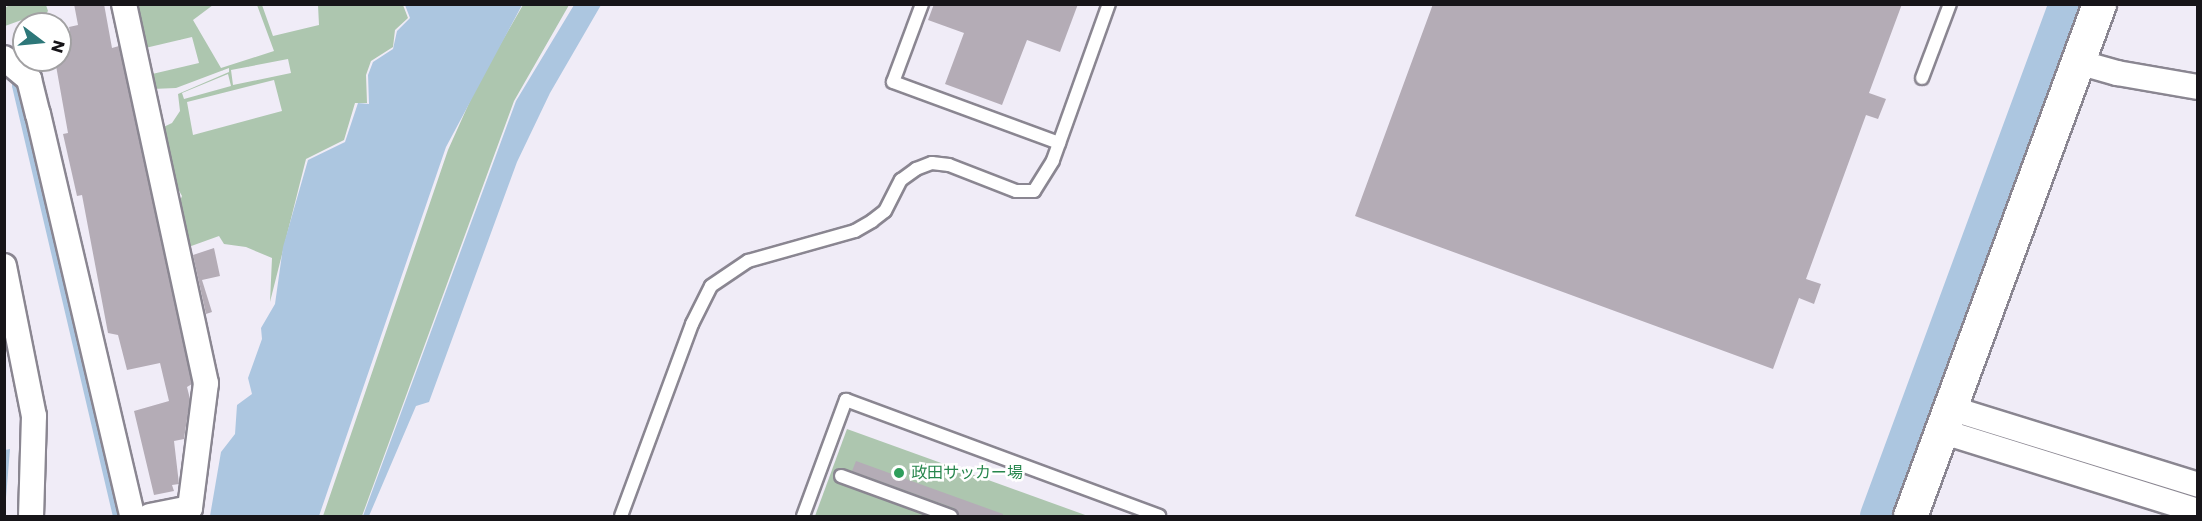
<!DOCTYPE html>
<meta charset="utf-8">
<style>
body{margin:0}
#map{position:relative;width:2202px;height:521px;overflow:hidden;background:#f0ecf7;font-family:Poppins,"Noto Sans JP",sans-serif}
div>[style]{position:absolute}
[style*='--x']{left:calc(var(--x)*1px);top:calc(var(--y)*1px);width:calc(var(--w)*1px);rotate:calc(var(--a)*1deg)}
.green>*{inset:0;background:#adc6af}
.water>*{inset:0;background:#acc6e0}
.stream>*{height:6px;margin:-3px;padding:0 3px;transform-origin:3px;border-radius:3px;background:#acc6e0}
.river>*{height:38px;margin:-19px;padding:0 19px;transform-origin:19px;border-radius:19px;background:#acc6e0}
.building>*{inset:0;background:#b4acb6}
.roads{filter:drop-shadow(2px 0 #8a8691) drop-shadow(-2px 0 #8a8691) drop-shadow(0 2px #8a8691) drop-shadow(0 -2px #8a8691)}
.lane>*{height:12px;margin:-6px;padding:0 6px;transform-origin:6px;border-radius:6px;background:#fff}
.street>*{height:24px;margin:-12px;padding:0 12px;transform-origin:12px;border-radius:12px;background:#fff}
.secondary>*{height:33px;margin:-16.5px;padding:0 16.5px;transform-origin:16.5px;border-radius:16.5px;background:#fff}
.dots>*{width:16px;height:16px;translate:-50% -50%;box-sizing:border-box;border:3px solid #fff;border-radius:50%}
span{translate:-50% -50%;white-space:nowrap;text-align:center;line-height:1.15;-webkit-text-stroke:5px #fff;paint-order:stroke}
.leisure-label{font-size:16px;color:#27864d}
.left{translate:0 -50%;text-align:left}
.frame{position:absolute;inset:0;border:6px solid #171519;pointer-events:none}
.north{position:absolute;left:12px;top:12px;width:60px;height:60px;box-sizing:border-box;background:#fff;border:2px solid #a2a1a3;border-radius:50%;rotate:106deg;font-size:16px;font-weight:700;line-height:24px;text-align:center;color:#171519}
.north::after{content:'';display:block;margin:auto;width:21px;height:27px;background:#2d7779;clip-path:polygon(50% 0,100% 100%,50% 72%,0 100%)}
</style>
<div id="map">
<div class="green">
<div style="clip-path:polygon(11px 4px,46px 5px,48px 11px,42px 19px,30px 17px,5px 26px,5px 8px)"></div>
<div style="clip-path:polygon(evenodd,130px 4px,213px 5px,193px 20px,221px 68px,274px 51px,257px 5px,262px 5px,273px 36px,319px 25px,318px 5px,403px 5px,408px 18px,395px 30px,393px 47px,371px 61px,366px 75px,367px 103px,355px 103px,344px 140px,306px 159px,270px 302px,272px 258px,246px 247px,224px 244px,219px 236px,183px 249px,174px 216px,182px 196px,160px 156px,155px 131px,172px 123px,180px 111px,178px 94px,229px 72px,229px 68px,176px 88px,152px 89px,145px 84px,130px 4px,192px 37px,199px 63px,148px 75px,141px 49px,192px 37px,130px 4px,288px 59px,291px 73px,233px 85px,231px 70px,288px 59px,130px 4px,228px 74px,231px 86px,184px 99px,182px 93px,228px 74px,130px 4px,274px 80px,282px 111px,193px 135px,187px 102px,274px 80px)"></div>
<div style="clip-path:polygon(523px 5px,569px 5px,514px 101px,362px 516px,323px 516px,448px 150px,479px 81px)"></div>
<div style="clip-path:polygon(847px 429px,1088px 516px,815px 516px)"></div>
</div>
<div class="water">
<div style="clip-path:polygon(405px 5px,522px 5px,446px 147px,319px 516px,210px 516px,221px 452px,235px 434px,237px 405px,252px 394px,248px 378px,262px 339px,261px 328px,275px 304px,283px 247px,308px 160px,345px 142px,358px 103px,369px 104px,368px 75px,373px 62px,393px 49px,397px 31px,410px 18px)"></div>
<div style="clip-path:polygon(574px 5px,601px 5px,550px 93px,517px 162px,429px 402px,416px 406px,369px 516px,363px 516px,516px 101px)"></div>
<div style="clip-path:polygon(10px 449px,5px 510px,5px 450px)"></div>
</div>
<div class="stream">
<div style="--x:40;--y:19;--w:5;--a:79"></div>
<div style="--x:17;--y:80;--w:6;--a:108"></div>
<div style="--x:15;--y:86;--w:442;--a:76.8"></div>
<div style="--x:1917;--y:412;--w:11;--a:15"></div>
</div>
<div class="river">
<div style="--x:1879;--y:516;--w:546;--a:-69.74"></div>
</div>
<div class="building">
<div style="clip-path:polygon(74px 4px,104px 4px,112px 48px,119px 46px,192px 384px,187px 387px,190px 399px,184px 439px,174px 441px,179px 484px,172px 485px,174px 491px,154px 495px,134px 411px,169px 401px,160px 363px,127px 370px,118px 335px,108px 333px,82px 195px,77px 196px,63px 134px,68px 133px,55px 60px,60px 60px,60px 45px,72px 42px,69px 27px,78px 25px)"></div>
<div style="clip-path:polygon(934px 4px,1078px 4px,1060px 52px,1027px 40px,1002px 105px,945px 84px,964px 33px,928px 20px)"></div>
<div style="clip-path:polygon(1433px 4px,1902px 4px,1869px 93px,1886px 99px,1878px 119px,1866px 115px,1806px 279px,1821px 284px,1814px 304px,1799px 298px,1773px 369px,1355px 216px)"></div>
<div style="clip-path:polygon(214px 248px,220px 276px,202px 280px,212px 312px,206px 314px,193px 255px)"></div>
<div style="clip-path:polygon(856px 461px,1003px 514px,1003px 516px,959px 515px,954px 508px,852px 471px)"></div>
</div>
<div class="roads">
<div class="lane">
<div style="--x:922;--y:4;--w:83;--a:110.4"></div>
<div style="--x:893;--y:82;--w:177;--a:20.2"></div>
<div style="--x:1922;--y:78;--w:79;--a:-69.3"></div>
<div style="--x:841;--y:476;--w:117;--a:20"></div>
<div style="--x:621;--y:516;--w:205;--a:-69.7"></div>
<div style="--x:692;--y:324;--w:42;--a:-63.4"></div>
<div style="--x:711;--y:286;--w:45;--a:-34"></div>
<div style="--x:748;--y:261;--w:111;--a:-15.7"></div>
<div style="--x:855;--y:231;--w:20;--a:-30"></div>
<div style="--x:872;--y:221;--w:16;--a:-38"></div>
<div style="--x:885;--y:211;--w:35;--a:-63"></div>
<div style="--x:901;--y:180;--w:19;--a:-36"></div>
<div style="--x:916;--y:169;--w:17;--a:-21"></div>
<div style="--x:932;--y:163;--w:17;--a:7"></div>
<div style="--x:949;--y:165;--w:72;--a:21.2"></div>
<div style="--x:1016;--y:191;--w:18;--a:0"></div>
<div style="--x:1034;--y:191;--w:36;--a:-58"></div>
<div style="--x:1053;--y:160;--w:166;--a:-70.3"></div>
<div style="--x:803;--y:516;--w:124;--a:-69.7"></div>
<div style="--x:846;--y:400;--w:334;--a:20.3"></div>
</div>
<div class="street">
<div style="--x:124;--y:4;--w:388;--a:77.8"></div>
<div style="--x:206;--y:383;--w:126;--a:97.3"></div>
<div style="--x:190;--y:508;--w:41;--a:168.7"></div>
<div style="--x:4;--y:58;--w:33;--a:40"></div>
<div style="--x:29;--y:79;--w:36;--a:76"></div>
<div style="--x:38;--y:114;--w:413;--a:76.8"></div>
<div style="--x:2078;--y:62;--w:41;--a:15.8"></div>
<div style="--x:2117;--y:73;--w:82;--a:9.8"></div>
<div style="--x:4;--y:266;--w:153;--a:78.7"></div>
<div style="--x:34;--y:416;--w:100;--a:91.7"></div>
<div style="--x:1950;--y:408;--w:260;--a:17.2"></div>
<div style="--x:1941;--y:431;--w:269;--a:17.3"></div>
</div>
<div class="secondary">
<div style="--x:1910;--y:516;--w:546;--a:-69.74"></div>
</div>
</div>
<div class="dots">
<div style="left:899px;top:473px;background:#2e9e5b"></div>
</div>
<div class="leisure-label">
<span class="left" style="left:911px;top:473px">政田サッカー場</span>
</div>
<div class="frame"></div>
<div class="north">N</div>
</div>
